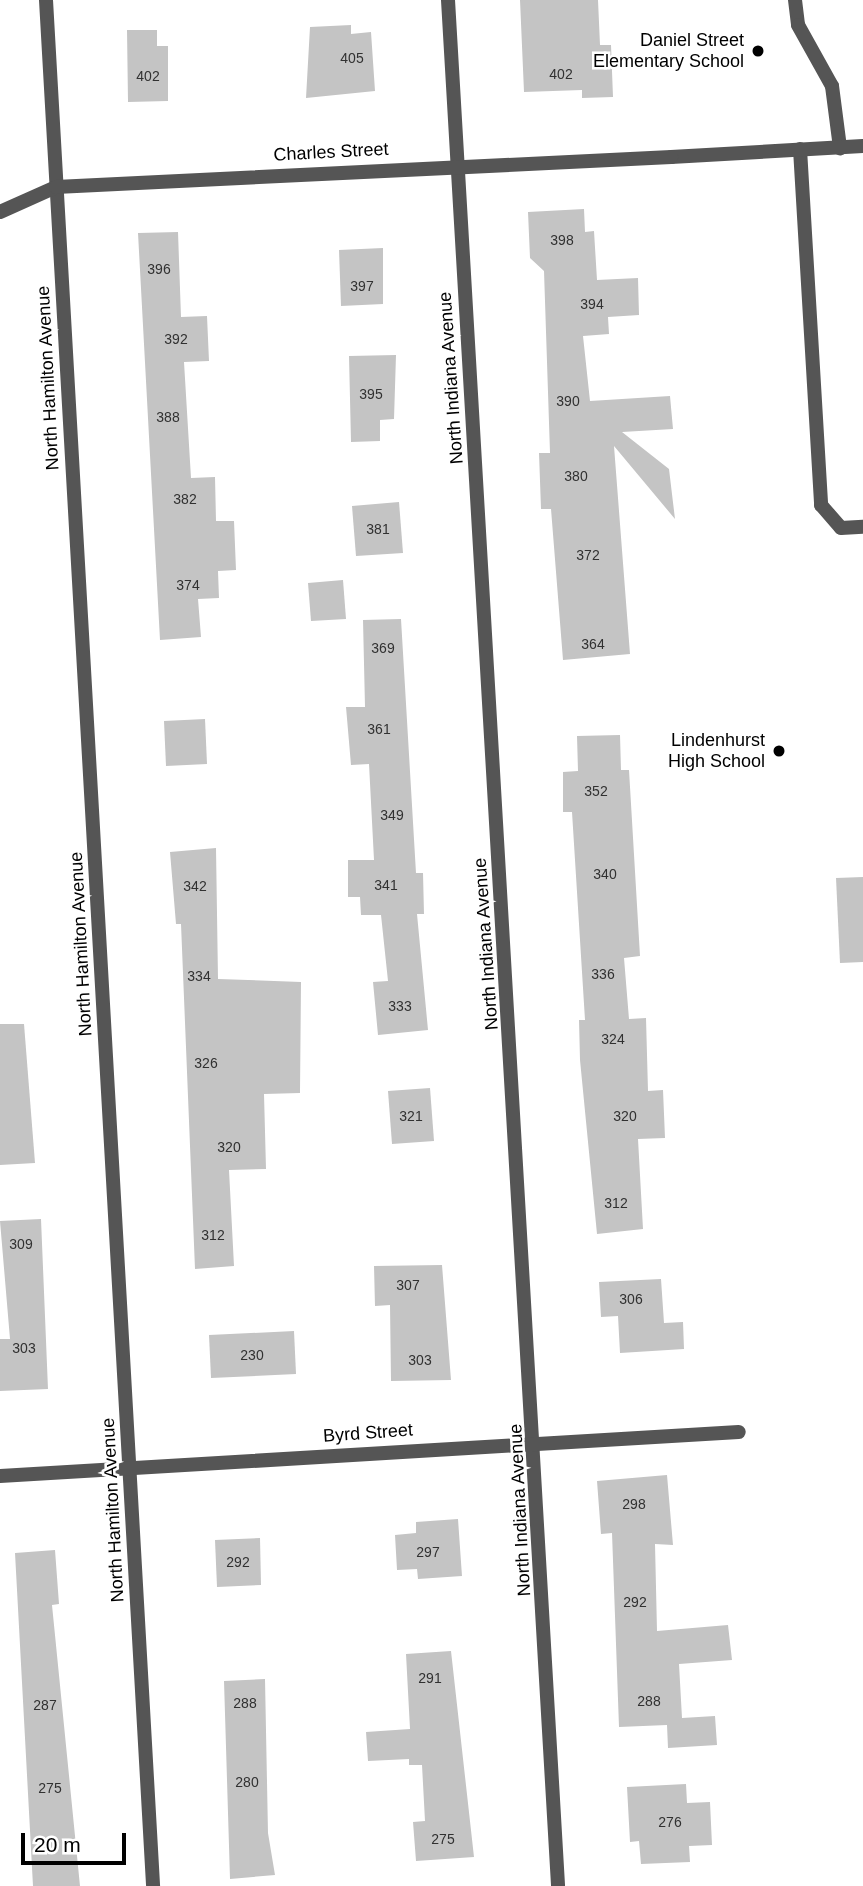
<!DOCTYPE html>
<style>
body{margin:0}
#map{position:relative;width:863px;height:1886px;overflow:hidden;background:#fff;font-family:Arial,sans-serif}
div>[style]{position:absolute}
[style*='--x']{left:calc(var(--x)*1px);top:calc(var(--y)*1px);width:calc(var(--w)*1px);rotate:calc(var(--a)*1deg)}
.building>*{inset:0;background:#c4c4c4}
.service>*{height:14px;margin:-7px;padding:0 7px;transform-origin:7px;border-radius:7px;background:#555}
.minor>*{height:14px;margin:-7px;padding:0 7px;transform-origin:7px;border-radius:7px;background:#555}
.dots>*{width:19px;height:19px;translate:-50% -50%;box-sizing:border-box;border:4px solid #fff;border-radius:50%}
span{translate:-50% -50%;white-space:nowrap;text-align:center;line-height:1.15;-webkit-text-stroke:5px #fff;paint-order:stroke}
.number-label{font-size:14px;color:#313131}
.number-label span{-webkit-text-stroke-width:0}
.poi-label{font-size:18px;color:#000}
.right{translate:-100% -50%;text-align:right}
.street-label{font-size:18px;color:#000}
.scale{position:absolute;left:21px;top:1833px;width:105px;height:32px;box-sizing:border-box;border:4px solid #000;border-top:0;padding-left:9px;font-size:21px;line-height:24px;white-space:nowrap;color:#000;-webkit-text-stroke:5px #fff;paint-order:stroke}
</style>
<div id="map">
<div class="building">
<div style="clip-path:polygon(520px 0,598px 0,600px 45px,611px 45px,613px 97px,582px 98px,582px 90px,524px 92px)"></div>
<div style="clip-path:polygon(351px 25px,351px 34px,371px 32px,375px 91px,306px 98px,310px 27px)"></div>
<div style="clip-path:polygon(127px 30px,157px 30px,157px 46px,168px 46px,168px 101px,128px 102px)"></div>
<div style="clip-path:polygon(584px 209px,585px 232px,594px 231px,597px 280px,638px 278px,639px 315px,608px 317px,609px 334px,583px 336px,590px 401px,670px 396px,673px 429px,622px 432px,669px 469px,675px 519px,614px 446px,630px 654px,563px 660px,551px 509px,541px 509px,539px 453px,550px 453px,544px 271px,530px 258px,528px 212px)"></div>
<div style="clip-path:polygon(178px 232px,181px 317px,207px 316px,209px 361px,184px 362px,191px 478px,215px 477px,216px 521px,234px 521px,236px 570px,218px 571px,219px 598px,198px 599px,201px 637px,160px 640px,138px 233px)"></div>
<div style="clip-path:polygon(383px 248px,383px 304px,341px 306px,339px 250px)"></div>
<div style="clip-path:polygon(396px 355px,394px 419px,380px 420px,380px 441px,351px 442px,349px 356px)"></div>
<div style="clip-path:polygon(399px 502px,403px 553px,356px 556px,352px 506px)"></div>
<div style="clip-path:polygon(343px 580px,346px 619px,311px 621px,308px 583px)"></div>
<div style="clip-path:polygon(401px 619px,416px 873px,423px 873px,424px 914px,417px 914px,428px 1030px,378px 1035px,373px 982px,388px 981px,381px 915px,361px 915px,360px 897px,348px 897px,348px 860px,374px 860px,369px 764px,351px 765px,346px 707px,365px 707px,363px 620px)"></div>
<div style="clip-path:polygon(205px 719px,207px 764px,166px 766px,164px 721px)"></div>
<div style="clip-path:polygon(620px 735px,621px 770px,629px 770px,640px 956px,624px 958px,629px 1019px,646px 1018px,648px 1091px,663px 1090px,665px 1138px,638px 1139px,643px 1229px,597px 1234px,580px 1060px,579px 1020px,585px 1020px,572px 812px,563px 812px,563px 772px,578px 771px,577px 736px)"></div>
<div style="clip-path:polygon(216px 848px,218px 979px,301px 982px,300px 1093px,264px 1094px,266px 1169px,229px 1170px,234px 1266px,195px 1269px,181px 924px,176px 924px,170px 852px)"></div>
<div style="clip-path:polygon(863px 877px,863px 962px,840px 963px,836px 878px)"></div>
<div style="clip-path:polygon(0 1024px,24px 1024px,35px 1163px,0 1165px)"></div>
<div style="clip-path:polygon(430px 1088px,434px 1141px,392px 1144px,388px 1091px)"></div>
<div style="clip-path:polygon(41px 1219px,48px 1389px,0 1391px,0 1339px,10px 1339px,0 1221px)"></div>
<div style="clip-path:polygon(442px 1265px,451px 1380px,391px 1381px,390px 1305px,375px 1306px,374px 1266px)"></div>
<div style="clip-path:polygon(661px 1279px,664px 1323px,683px 1322px,684px 1349px,620px 1353px,618px 1316px,601px 1317px,599px 1282px)"></div>
<div style="clip-path:polygon(294px 1331px,296px 1374px,211px 1378px,209px 1335px)"></div>
<div style="clip-path:polygon(667px 1475px,673px 1545px,655px 1544px,657px 1631px,728px 1625px,732px 1660px,679px 1664px,682px 1718px,715px 1716px,717px 1745px,668px 1748px,667px 1725px,619px 1727px,612px 1533px,601px 1534px,597px 1481px)"></div>
<div style="clip-path:polygon(458px 1519px,462px 1576px,418px 1579px,417px 1569px,397px 1570px,395px 1535px,416px 1533px,416px 1522px)"></div>
<div style="clip-path:polygon(260px 1538px,261px 1585px,217px 1587px,215px 1540px)"></div>
<div style="clip-path:polygon(55px 1550px,59px 1604px,52px 1605px,80px 1886px,33px 1886px,15px 1553px)"></div>
<div style="clip-path:polygon(451px 1651px,474px 1857px,416px 1861px,413px 1822px,425px 1821px,422px 1765px,409px 1765px,409px 1759px,368px 1761px,366px 1732px,410px 1729px,406px 1654px)"></div>
<div style="clip-path:polygon(265px 1679px,268px 1833px,275px 1875px,230px 1879px,224px 1681px)"></div>
<div style="clip-path:polygon(686px 1784px,687px 1803px,710px 1802px,712px 1845px,689px 1846px,690px 1862px,641px 1864px,639px 1841px,630px 1842px,627px 1787px)"></div>
</div>
<div class="service">
<div style="--x:795;--y:0;--w:25;--a:83"></div>
<div style="--x:798;--y:25;--w:70;--a:60.9"></div>
<div style="--x:832;--y:86;--w:63;--a:82.6"></div>
<div style="--x:800;--y:149;--w:357;--a:86.6"></div>
<div style="--x:821;--y:505;--w:30;--a:49"></div>
<div style="--x:841;--y:528;--w:22;--a:-3"></div>
<div style="--x:671;--y:157;--w:192;--a:-3.3"></div>
</div>
<div class="minor">
<div style="--x:46;--y:0;--w:1889;--a:86.75"></div>
<div style="--x:448;--y:0;--w:1889;--a:86.66"></div>
<div style="--x:0;--y:212;--w:61;--a:-24.1"></div>
<div style="--x:56;--y:187;--w:616;--a:-2.79"></div>
<div style="--x:0;--y:1476;--w:740;--a:-3.41"></div>
</div>
<div class="dots">
<div style="left:758px;top:51px;background:#000"></div>
<div style="left:779px;top:751px;background:#000"></div>
</div>
<div class="number-label">
<span style="left:352px;top:58px">405</span>
<span style="left:561px;top:74px">402</span>
<span style="left:148px;top:76px">402</span>
<span style="left:562px;top:240px">398</span>
<span style="left:159px;top:269px">396</span>
<span style="left:362px;top:286px">397</span>
<span style="left:592px;top:304px">394</span>
<span style="left:176px;top:339px">392</span>
<span style="left:371px;top:394px">395</span>
<span style="left:568px;top:401px">390</span>
<span style="left:168px;top:417px">388</span>
<span style="left:576px;top:476px">380</span>
<span style="left:185px;top:499px">382</span>
<span style="left:378px;top:529px">381</span>
<span style="left:588px;top:555px">372</span>
<span style="left:188px;top:585px">374</span>
<span style="left:593px;top:644px">364</span>
<span style="left:383px;top:648px">369</span>
<span style="left:379px;top:729px">361</span>
<span style="left:596px;top:791px">352</span>
<span style="left:392px;top:815px">349</span>
<span style="left:605px;top:874px">340</span>
<span style="left:386px;top:885px">341</span>
<span style="left:195px;top:886px">342</span>
<span style="left:603px;top:974px">336</span>
<span style="left:199px;top:976px">334</span>
<span style="left:400px;top:1006px">333</span>
<span style="left:613px;top:1039px">324</span>
<span style="left:206px;top:1063px">326</span>
<span style="left:411px;top:1116px">321</span>
<span style="left:625px;top:1116px">320</span>
<span style="left:229px;top:1147px">320</span>
<span style="left:616px;top:1203px">312</span>
<span style="left:213px;top:1235px">312</span>
<span style="left:21px;top:1244px">309</span>
<span style="left:408px;top:1285px">307</span>
<span style="left:631px;top:1299px">306</span>
<span style="left:24px;top:1348px">303</span>
<span style="left:252px;top:1355px">230</span>
<span style="left:420px;top:1360px">303</span>
<span style="left:634px;top:1504px">298</span>
<span style="left:428px;top:1552px">297</span>
<span style="left:238px;top:1562px">292</span>
<span style="left:635px;top:1602px">292</span>
<span style="left:430px;top:1678px">291</span>
<span style="left:649px;top:1701px">288</span>
<span style="left:245px;top:1703px">288</span>
<span style="left:45px;top:1705px">287</span>
<span style="left:247px;top:1782px">280</span>
<span style="left:50px;top:1788px">275</span>
<span style="left:670px;top:1822px">276</span>
<span style="left:443px;top:1839px">275</span>
</div>
<div class="poi-label">
<span class="right" style="left:744px;top:51px">Daniel Street<br>Elementary School</span>
<span class="right" style="left:765px;top:751px">Lindenhurst<br>High School</span>
</div>
<div class="street-label">
<span style="left:331px;top:152px;rotate:-3deg">Charles Street</span>
<span style="left:48px;top:378px;rotate:-93deg">North Hamilton Avenue</span>
<span style="left:451px;top:378px;rotate:-94deg">North Indiana Avenue</span>
<span style="left:81px;top:944px;rotate:-93deg">North Hamilton Avenue</span>
<span style="left:486px;top:944px;rotate:-94deg">North Indiana Avenue</span>
<span style="left:368px;top:1433px;rotate:-4deg">Byrd Street</span>
<span style="left:113px;top:1510px;rotate:-93deg">North Hamilton Avenue</span>
<span style="left:520px;top:1510px;rotate:-93deg">North Indiana Avenue</span>
</div>
<div class="scale">20 m</div>
</div>
